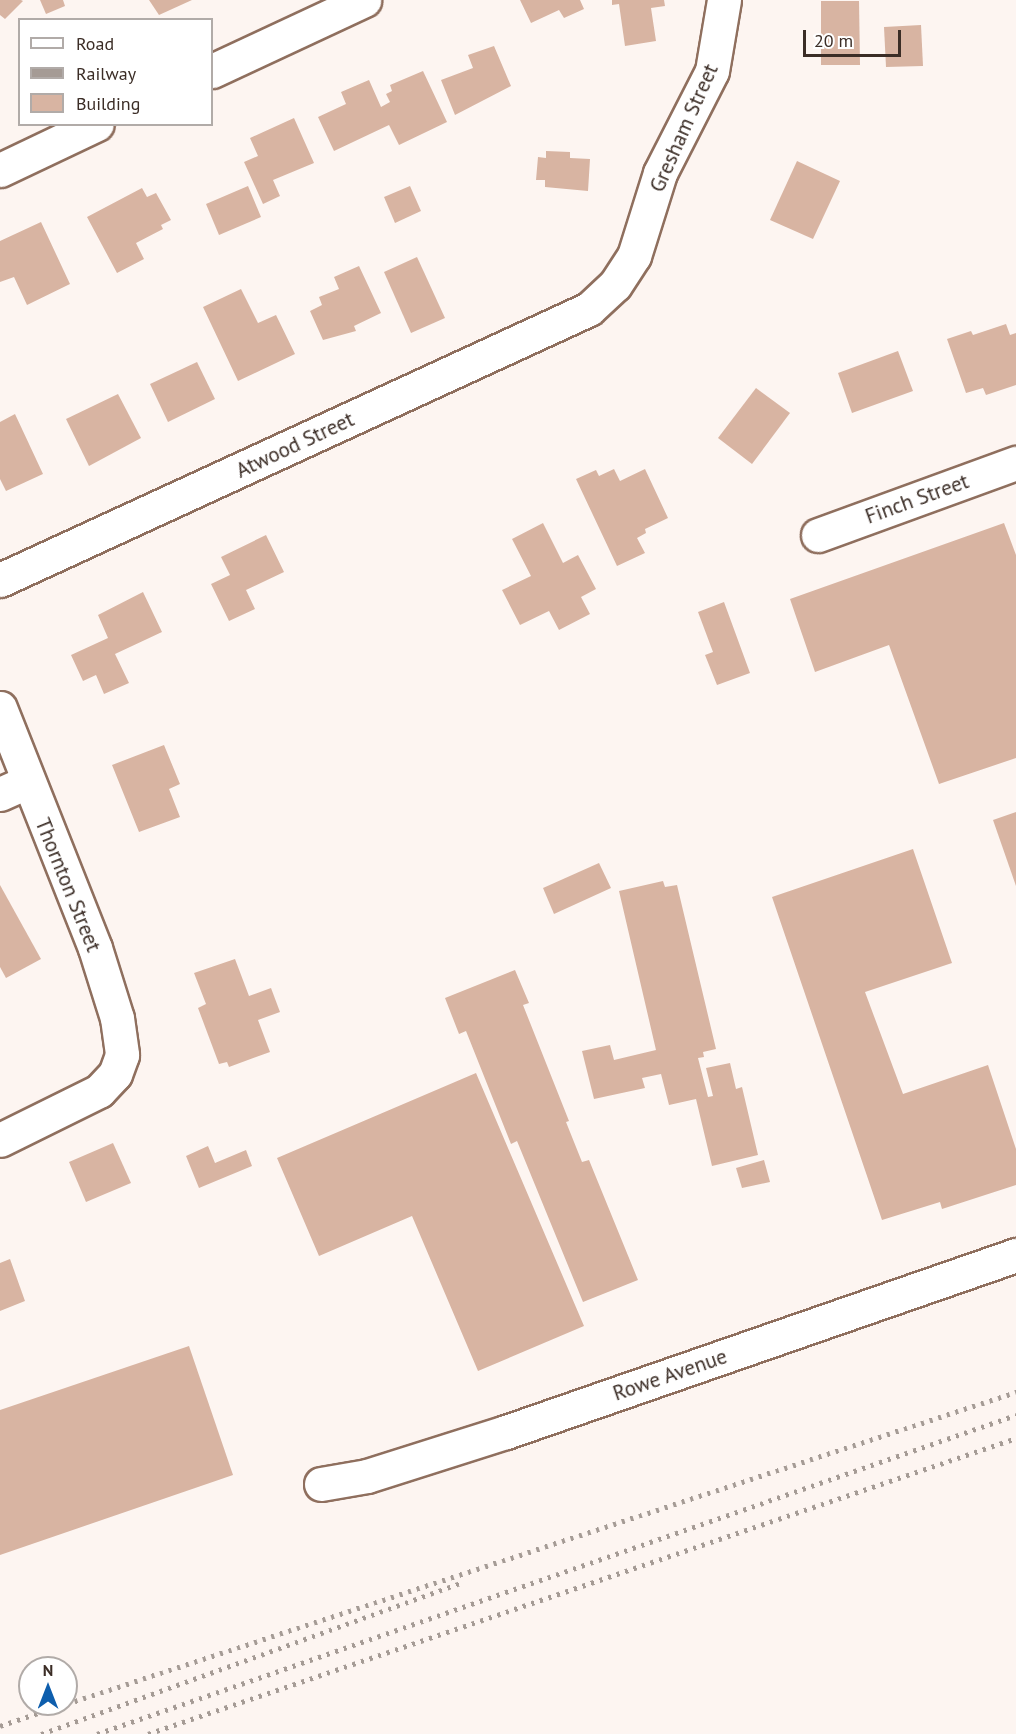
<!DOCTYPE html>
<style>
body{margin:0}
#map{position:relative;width:1016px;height:1734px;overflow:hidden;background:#fdf5f1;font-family:"PT Sans",sans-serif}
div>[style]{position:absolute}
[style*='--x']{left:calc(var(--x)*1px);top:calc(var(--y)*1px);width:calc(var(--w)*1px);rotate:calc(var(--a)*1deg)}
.building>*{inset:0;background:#d8b4a2}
.roads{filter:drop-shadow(2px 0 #8f6f5e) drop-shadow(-2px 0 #8f6f5e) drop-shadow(0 2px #8f6f5e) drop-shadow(0 -2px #8f6f5e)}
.street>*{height:33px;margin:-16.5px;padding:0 16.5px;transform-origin:16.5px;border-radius:16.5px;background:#fff}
.rail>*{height:4.5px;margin-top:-2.25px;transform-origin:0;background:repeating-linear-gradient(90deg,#a59b95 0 3px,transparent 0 9px)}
span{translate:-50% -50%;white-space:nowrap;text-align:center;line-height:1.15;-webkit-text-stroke:4.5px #fff;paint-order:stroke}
.street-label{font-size:21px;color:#3b2d26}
.legend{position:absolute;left:18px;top:18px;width:195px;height:108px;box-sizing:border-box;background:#fff;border:2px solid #b1aba8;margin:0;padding:8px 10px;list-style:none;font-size:18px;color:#3b2d26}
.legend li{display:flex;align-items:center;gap:12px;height:30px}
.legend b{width:30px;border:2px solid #b1aba8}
.north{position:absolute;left:18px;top:1656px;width:60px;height:60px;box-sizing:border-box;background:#fff;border:2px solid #b1aba8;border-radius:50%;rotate:0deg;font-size:16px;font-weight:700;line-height:24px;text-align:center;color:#3b2d26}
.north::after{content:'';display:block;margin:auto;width:21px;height:27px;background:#0e5ead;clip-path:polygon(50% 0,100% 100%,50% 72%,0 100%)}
.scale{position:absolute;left:803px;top:30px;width:98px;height:27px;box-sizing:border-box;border:3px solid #3b2d26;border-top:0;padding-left:8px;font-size:18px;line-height:21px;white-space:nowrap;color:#3b2d26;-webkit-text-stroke:4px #fff;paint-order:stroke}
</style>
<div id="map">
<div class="building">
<div style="clip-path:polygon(0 0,21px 0,23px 1px,5px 19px,0 15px)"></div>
<div style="clip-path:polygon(40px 0,63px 0,65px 6px,46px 14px)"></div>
<div style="clip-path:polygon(149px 0,192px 0,159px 15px)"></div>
<div style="clip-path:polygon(520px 0,580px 0,584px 9px,564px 18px,559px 10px,531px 23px)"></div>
<div style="clip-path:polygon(612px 0,664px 0,665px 6px,651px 8px,656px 41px,625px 46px,619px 4px,612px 5px)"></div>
<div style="clip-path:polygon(821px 1px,859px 1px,860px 65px,821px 65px)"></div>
<div style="clip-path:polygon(921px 25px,923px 66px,886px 67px,884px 27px)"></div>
<div style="clip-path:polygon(494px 46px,511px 86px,455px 115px,441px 80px,473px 68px,468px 55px)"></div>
<div style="clip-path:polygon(423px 71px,447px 122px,399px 145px,389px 125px,334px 151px,318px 117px,346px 104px,341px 92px,369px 80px,381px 107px,390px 102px,386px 94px,392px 91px,390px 85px)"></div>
<div style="clip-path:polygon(294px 118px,314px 163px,273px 180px,280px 196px,263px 204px,244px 162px,258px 156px,250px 138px)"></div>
<div style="clip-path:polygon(546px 151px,570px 152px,570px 158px,590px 159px,588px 191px,545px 187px,545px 180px,536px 180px,538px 157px,546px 158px)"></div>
<div style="clip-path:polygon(797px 161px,840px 181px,813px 239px,770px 220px)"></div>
<div style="clip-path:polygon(248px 186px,261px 217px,219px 235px,206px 204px)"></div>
<div style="clip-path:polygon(410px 186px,421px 211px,395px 223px,384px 197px)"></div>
<div style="clip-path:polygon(142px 188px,147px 197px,156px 193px,171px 220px,161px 225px,163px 229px,136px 243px,144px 259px,117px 273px,87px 217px)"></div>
<div style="clip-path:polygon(41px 222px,70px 284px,27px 305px,14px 277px,0 282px,0 241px)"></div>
<div style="clip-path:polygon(417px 257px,445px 318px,411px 333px,384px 272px)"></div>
<div style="clip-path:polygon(359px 266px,381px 313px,354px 326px,356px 331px,323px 340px,310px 311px,322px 305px,319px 297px,339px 289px,334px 277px)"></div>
<div style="clip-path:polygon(241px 289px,258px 323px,276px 315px,295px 354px,238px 381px,203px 307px)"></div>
<div style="clip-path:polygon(1006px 324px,1010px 335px,1016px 333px,1016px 385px,986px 395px,983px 388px,966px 393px,947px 339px,971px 331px,973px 335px)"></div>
<div style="clip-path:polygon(898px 351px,913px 391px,852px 413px,838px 373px)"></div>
<div style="clip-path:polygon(197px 362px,215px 399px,168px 422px,150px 384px)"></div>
<div style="clip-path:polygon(756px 388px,790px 413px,752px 464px,718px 438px)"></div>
<div style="clip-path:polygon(118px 394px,141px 438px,89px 466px,66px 419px)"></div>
<div style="clip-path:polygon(15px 414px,43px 474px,6px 491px,0 479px,0 422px)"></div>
<div style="clip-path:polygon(614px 469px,620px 481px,645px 469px,668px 518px,645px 529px,646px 533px,637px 538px,645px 553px,617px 566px,576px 479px,596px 470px,599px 476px)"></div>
<div style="clip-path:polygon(543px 523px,563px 563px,578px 555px,596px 589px,581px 597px,590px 614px,559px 630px,549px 611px,520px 625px,502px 590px,531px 576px,512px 539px)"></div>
<div style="clip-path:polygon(1004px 523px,1016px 555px,1016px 758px,939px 784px,889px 645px,815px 672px,790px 599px)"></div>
<div style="clip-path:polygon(266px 535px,284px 572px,246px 590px,255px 609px,229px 621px,211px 584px,230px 575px,221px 557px)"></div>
<div style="clip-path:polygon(143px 592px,162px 632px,115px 654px,129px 683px,104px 694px,96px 675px,83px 681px,71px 655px,108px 638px,98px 615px)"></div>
<div style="clip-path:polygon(724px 602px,750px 673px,717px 685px,705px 655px,713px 652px,698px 612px)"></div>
<div style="clip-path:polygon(164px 745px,180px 784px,169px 789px,180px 817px,139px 832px,112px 765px)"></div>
<div style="clip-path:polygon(1016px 812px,1016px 886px,993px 820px)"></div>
<div style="clip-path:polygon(913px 849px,952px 963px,865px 992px,903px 1094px,988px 1065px,1016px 1149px,1016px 1185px,942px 1209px,940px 1202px,882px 1220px,772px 897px)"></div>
<div style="clip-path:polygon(599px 863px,611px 888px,554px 914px,543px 888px)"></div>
<div style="clip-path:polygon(663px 881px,665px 887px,677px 885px,716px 1049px,703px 1052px,704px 1057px,698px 1058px,708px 1097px,713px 1096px,706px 1068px,730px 1063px,736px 1089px,742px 1087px,758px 1155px,712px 1166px,696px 1099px,669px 1105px,661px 1074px,642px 1078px,645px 1088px,594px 1099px,582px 1051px,610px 1045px,614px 1060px,656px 1050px,619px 891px)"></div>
<div style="clip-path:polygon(0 885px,41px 959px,6px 978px,0 967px)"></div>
<div style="clip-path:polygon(235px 959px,249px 996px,271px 988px,280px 1012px,258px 1020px,270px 1052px,229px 1067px,227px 1062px,219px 1064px,198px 1008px,206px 1004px,194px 973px)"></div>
<div style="clip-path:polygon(515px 970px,529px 1003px,523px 1005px,569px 1121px,566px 1122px,582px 1162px,589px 1160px,638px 1280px,583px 1302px,517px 1141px,511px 1144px,466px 1031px,459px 1034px,445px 998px)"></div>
<div style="clip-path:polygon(476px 1073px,584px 1326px,478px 1371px,412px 1216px,319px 1256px,277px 1158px)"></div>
<div style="clip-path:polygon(113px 1143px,131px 1183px,86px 1202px,69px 1162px)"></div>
<div style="clip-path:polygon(208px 1146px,215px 1163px,246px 1150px,252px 1166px,199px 1188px,186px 1156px)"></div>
<div style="clip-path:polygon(764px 1160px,770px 1182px,742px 1188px,736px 1168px)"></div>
<div style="clip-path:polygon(10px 1259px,25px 1301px,0 1311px,0 1263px)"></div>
<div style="clip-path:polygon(189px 1346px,233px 1475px,0 1555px,0 1410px)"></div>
</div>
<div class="roads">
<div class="street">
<div style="--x:212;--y:71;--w:168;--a:-25"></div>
<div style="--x:0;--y:170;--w:107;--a:-25.4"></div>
<div style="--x:818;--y:535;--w:211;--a:-20"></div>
<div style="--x:0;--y:580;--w:648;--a:-24.71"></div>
<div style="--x:589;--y:309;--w:35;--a:-43"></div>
<div style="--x:615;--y:285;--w:35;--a:-57"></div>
<div style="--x:634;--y:256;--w:87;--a:-72.6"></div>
<div style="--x:660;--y:173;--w:114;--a:-63"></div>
<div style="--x:712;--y:71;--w:72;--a:-80.4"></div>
<div style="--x:0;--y:708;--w:258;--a:68.4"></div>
<div style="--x:95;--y:948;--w:73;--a:72.6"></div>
<div style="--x:117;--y:1018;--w:37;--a:82"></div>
<div style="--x:122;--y:1055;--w:20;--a:110"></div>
<div style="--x:115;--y:1074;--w:23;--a:133"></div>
<div style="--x:99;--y:1091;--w:110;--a:153.7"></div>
<div style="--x:0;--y:794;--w:30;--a:-24"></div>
<div style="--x:321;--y:1484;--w:47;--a:-9.9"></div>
<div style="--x:367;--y:1476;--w:146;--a:-17.6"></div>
<div style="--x:506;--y:1432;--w:540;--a:-19.14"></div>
</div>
</div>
<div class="rail">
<div style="--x:66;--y:1704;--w:1000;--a:-18.18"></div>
<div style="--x:0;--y:1726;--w:69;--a:-18.7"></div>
<div style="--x:41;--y:1734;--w:445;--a:-19.8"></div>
<div style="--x:97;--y:1734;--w:973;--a:-19.14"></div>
<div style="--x:148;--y:1734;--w:917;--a:-18.83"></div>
</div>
<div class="street-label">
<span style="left:684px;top:128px;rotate:-66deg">Gresham Street</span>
<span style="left:295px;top:445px;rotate:-25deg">Atwood Street</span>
<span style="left:917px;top:499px;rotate:-20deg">Finch Street</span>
<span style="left:68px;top:885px;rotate:68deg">Thornton Street</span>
<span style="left:670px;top:1375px;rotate:-19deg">Rowe Avenue</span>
</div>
<ul class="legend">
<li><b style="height:8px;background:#fff"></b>Road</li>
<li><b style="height:8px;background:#a59b95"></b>Railway</li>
<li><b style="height:16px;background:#d8b4a2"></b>Building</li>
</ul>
<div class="north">N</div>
<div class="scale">20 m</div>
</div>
